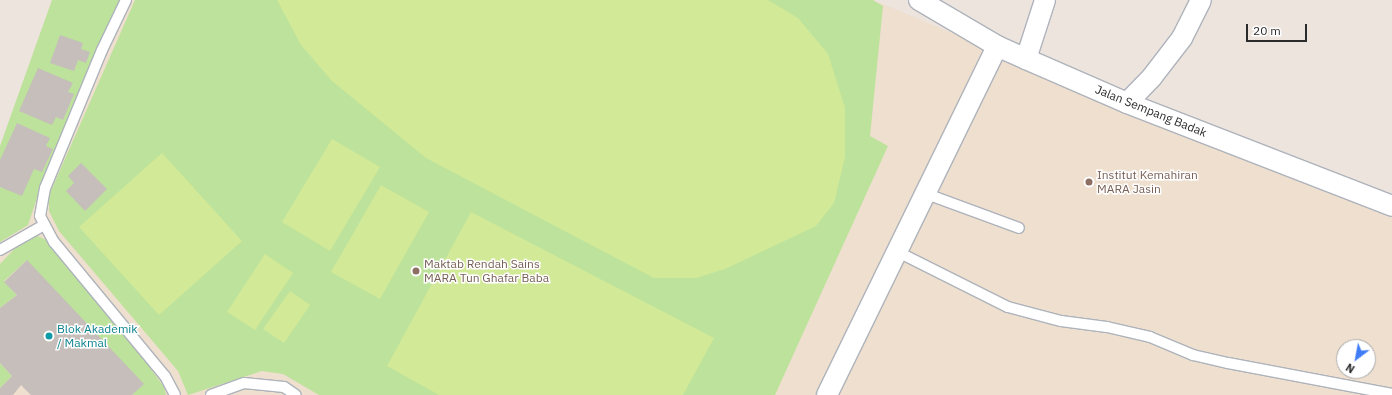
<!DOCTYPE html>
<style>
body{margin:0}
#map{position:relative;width:1392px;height:395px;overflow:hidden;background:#ede4de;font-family:"IBM Plex Sans",sans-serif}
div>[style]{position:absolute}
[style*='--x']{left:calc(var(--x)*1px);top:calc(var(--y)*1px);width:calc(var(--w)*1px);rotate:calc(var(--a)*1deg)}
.education>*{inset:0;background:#eedfce}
.green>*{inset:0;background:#bde29b}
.pitch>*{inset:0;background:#d2e997}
.building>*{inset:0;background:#c5beba}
.roads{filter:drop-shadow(1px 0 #aeb3bb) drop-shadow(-1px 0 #aeb3bb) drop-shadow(0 1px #aeb3bb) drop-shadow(0 -1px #aeb3bb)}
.lane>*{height:10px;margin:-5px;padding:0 5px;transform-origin:5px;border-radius:5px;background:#fff}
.street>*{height:20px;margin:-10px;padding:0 10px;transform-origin:10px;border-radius:10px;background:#fff}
.dots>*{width:11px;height:11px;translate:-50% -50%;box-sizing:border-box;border:2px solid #fff;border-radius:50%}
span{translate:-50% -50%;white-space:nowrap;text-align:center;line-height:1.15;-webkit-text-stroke:3px #fff;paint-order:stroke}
.street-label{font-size:12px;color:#2b2b2b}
.education-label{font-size:12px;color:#785e54}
.left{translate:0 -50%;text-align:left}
.culture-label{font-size:12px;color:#0d838f}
.north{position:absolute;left:1336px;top:339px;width:40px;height:40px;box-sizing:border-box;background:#fff;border:1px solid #aaa;border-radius:50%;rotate:212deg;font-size:11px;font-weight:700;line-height:16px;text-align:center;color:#2b2b2b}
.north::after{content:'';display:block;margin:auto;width:14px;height:18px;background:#417cf7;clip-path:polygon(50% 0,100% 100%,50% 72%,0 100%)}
.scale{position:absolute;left:1246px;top:24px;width:61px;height:18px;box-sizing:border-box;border:2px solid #2b2b2b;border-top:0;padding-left:5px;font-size:12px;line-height:14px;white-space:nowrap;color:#2b2b2b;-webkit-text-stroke:3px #fff;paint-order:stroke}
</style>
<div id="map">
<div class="education">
<div style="clip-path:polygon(evenodd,52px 0,873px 0,1392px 217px,1392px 395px,0 395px,0 146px,52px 0,1344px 347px,1368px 347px,1368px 371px,1344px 371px,1344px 347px)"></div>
</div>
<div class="green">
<div style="clip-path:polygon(52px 0,122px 0,43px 180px,28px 225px,0 242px,0 146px)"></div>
<div style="clip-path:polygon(135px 0,873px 0,883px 6px,870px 136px,888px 146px,775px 395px,319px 395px,283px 374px,262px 371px,188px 395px,178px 371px,59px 231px,49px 211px,49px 195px)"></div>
<div style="clip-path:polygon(38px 236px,48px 241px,116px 321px,164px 387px,166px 395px,132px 395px,143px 384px,26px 261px,4px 281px,17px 295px,0 308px,0 264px,23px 240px)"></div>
<div style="clip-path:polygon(0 363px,12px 376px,0 388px)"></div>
</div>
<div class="pitch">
<div style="clip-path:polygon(277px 0,768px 0,798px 18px,828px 54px,845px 108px,845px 157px,834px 203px,816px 226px,725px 269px,696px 278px,654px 278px,426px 158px,332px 81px,301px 45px)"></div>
<div style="clip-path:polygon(332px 139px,380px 167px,330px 251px,282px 222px)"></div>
<div style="clip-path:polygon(162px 153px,242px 241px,159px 315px,79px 227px)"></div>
<div style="clip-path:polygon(381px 185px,429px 212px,380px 299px,331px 272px)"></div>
<div style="clip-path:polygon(471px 212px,714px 338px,683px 395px,439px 395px,387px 366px)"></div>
<div style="clip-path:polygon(265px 254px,293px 273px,255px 330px,227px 312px)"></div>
<div style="clip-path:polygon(290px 291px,310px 305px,284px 343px,263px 329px)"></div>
</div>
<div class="building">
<div style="clip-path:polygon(60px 35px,83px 43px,81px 49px,90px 52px,86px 63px,78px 60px,74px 71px,50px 63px)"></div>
<div style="clip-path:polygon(38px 68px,73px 83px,68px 92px,74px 94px,63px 120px,56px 117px,52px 125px,19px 111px)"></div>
<div style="clip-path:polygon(17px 123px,50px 138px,46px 146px,53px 149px,42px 172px,34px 169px,22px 196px,0 187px,0 160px)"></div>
<div style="clip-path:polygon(81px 163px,107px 189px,85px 211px,66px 191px,74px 183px,68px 176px)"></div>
<div style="clip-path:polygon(27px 260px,144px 384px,132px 395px,31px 395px,21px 385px,13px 395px,0 395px,0 388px,12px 376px,0 363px,0 308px,17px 295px,4px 282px)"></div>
</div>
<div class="roads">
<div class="lane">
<div style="--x:126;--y:0;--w:55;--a:115.6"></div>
<div style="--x:102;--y:50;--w:149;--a:112.4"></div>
<div style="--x:45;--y:188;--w:28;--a:100"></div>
<div style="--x:40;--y:216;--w:30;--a:62"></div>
<div style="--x:54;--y:242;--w:174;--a:50.4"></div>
<div style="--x:165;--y:376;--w:21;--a:62"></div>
<div style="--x:924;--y:193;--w:101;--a:20.2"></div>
<div style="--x:0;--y:250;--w:51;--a:-29.6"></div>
<div style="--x:896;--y:251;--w:125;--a:26.6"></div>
<div style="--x:1008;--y:307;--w:55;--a:14.8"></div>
<div style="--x:1061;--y:321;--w:46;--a:7.4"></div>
<div style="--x:1107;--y:327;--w:44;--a:13.1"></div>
<div style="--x:1150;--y:337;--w:47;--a:22.7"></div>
<div style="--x:1193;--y:355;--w:36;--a:13"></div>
<div style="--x:1228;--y:363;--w:167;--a:10.7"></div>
<div style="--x:211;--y:395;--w:35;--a:-20"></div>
<div style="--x:244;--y:383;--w:40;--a:5.7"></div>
<div style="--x:284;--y:387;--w:14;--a:34"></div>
</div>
<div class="street">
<div style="--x:919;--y:0;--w:91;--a:30.5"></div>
<div style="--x:997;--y:46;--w:32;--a:24"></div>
<div style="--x:1026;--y:59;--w:110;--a:23.5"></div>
<div style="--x:1127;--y:103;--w:284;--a:21.2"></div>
<div style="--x:1026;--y:59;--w:62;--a:-72.1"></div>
<div style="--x:1127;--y:103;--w:36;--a:-46"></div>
<div style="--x:1152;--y:77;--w:49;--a:-52.4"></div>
<div style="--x:1182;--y:38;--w:42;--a:-63.4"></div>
<div style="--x:827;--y:395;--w:388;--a:-64"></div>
</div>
</div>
<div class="dots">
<div style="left:1089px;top:182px;background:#8d6e63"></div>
<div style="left:416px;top:271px;background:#8d6e63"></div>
<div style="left:49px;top:336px;background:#0f9aa8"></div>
</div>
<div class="street-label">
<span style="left:1151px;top:111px;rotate:22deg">Jalan Sempang Badak</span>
</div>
<div class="education-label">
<span class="left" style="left:1097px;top:182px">Institut Kemahiran<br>MARA Jasin</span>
<span class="left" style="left:424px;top:271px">Maktab Rendah Sains<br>MARA Tun Ghafar Baba</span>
</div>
<div class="culture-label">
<span class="left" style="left:57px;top:336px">Blok Akademik<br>/ Makmal</span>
</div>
<div class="north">N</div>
<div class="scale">20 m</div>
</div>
